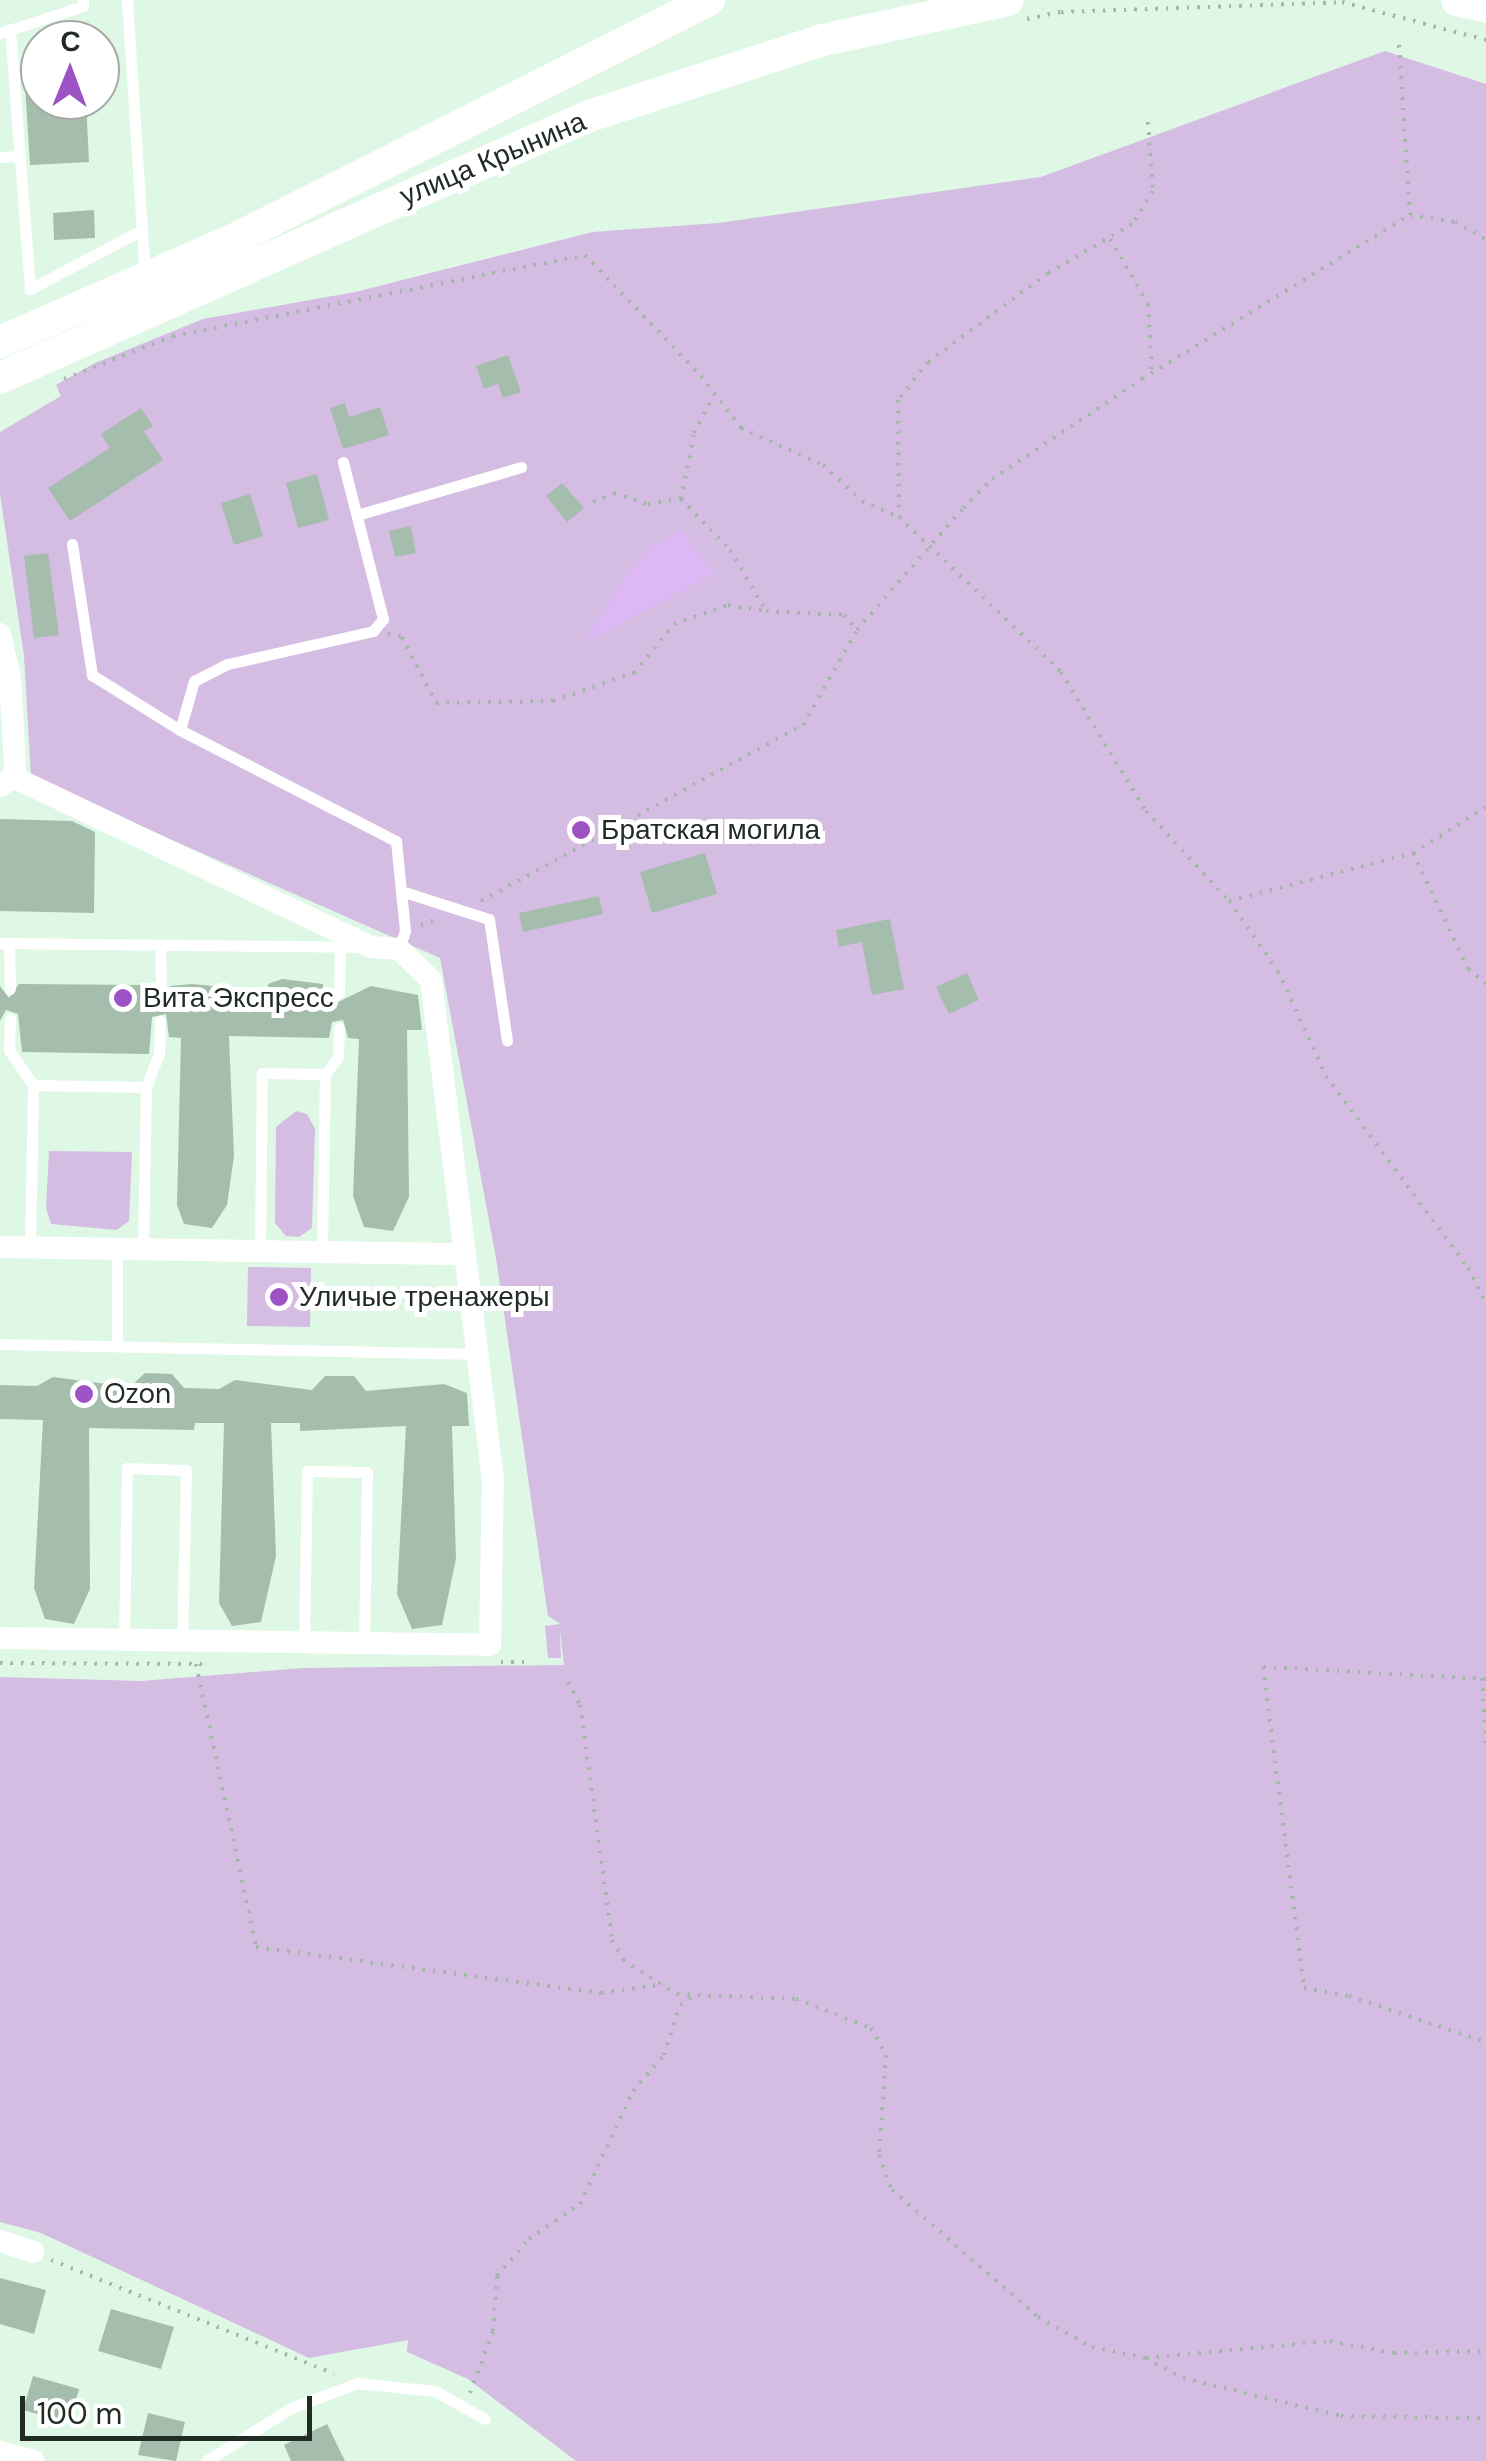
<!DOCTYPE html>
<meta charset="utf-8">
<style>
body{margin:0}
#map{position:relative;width:1486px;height:2461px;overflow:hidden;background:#dff8e6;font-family:"DM Sans",sans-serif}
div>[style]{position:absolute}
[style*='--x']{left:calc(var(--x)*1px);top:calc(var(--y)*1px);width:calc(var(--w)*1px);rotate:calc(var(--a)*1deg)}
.green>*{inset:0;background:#d4bce3}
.water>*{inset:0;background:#deb7f5}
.building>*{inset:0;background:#a5bdac}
.path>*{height:4px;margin-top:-2px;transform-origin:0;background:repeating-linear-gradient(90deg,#a3b7a8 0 2.5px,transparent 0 10.5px)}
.service>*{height:11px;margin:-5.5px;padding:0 5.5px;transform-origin:5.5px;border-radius:5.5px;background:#fff}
.minor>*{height:22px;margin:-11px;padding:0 11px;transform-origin:11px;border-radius:11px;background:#fff}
.secondary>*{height:32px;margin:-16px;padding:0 16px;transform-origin:16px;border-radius:16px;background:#fff}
.dots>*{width:28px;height:28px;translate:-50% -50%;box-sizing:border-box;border:5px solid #fff;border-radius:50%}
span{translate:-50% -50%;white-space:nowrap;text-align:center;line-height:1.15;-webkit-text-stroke:10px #fff;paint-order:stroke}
.street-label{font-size:28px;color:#222b24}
.poi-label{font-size:28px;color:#222b24}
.left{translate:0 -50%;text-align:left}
.north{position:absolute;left:20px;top:20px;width:100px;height:100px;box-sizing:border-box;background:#fff;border:2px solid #a7aaa7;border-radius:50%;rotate:1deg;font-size:28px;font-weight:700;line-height:40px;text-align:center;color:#222b24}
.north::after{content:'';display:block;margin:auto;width:35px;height:45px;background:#9e53c5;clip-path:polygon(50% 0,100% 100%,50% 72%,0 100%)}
.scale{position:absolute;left:20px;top:2396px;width:292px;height:45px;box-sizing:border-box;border:5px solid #222b24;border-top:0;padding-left:12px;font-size:30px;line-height:35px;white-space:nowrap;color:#222b24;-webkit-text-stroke:8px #fff;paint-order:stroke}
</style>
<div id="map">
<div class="green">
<div style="clip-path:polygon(1385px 51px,1486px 84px,1486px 2461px,576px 2461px,468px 2379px,407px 2352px,408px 2340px,309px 2358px,41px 2233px,0 2222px,0 1677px,141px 1681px,303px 1668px,564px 1665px,560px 1631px,561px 1658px,548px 1658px,545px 1626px,560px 1624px,548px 1616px,496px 1258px,440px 958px,31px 778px,24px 656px,0 494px,0 432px,61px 396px,56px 385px,95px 363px,203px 319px,355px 292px,593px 232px,718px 223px,1041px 177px)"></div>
<div style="clip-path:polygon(296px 1111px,307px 1114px,315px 1129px,312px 1228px,299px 1237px,286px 1236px,275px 1223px,276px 1127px)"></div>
<div style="clip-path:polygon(49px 1151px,132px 1152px,129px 1221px,117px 1230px,51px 1224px,46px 1208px)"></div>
<div style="clip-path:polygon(248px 1267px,311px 1268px,310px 1327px,247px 1326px)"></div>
</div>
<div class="water">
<div style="clip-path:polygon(681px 530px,714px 574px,586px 641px,628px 574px,651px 547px)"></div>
</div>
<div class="building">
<div style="clip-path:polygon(40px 69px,40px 100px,86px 100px,89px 162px,30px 165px,24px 70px)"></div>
<div style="clip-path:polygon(94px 210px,95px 238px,54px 240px,53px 213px)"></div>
<div style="clip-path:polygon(508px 355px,521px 392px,503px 398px,498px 384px,484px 389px,476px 366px)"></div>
<div style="clip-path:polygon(345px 403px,349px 417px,380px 407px,389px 435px,343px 449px,330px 408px)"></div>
<div style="clip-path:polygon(141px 408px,153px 426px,144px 431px,163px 460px,70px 521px,48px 488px,110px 448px,101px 434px)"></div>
<div style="clip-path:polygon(317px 474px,329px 520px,298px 528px,286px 483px)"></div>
<div style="clip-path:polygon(562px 483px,584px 508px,567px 522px,546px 496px)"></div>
<div style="clip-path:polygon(250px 494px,263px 536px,234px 545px,221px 503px)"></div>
<div style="clip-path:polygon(411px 526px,416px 553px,395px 557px,389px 531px)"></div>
<div style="clip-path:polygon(48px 553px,59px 635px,34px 638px,24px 556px)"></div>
<div style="clip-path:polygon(0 819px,72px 821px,95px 832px,94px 913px,0 911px)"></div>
<div style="clip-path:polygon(705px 853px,717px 894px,652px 913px,640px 872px)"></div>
<div style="clip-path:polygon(599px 896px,603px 914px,523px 932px,519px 913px)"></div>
<div style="clip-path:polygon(890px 919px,904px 989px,872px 995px,862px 942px,839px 947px,836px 930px)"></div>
<div style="clip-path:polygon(967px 973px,979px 1000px,949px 1014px,936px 987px)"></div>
<div style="clip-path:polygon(282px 979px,323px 984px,323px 993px,338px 1002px,371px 986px,418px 995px,422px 1030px,407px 1030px,409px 1197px,393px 1231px,364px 1227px,353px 1196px,359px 1039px,348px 1038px,343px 1020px,332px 1022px,329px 1038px,229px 1036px,234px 1156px,227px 1205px,212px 1228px,184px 1224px,177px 1205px,181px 1038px,169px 1037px,166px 1014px,152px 1017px,149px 1054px,22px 1052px,18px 1014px,6px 1010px,0 1021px,0 986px,9px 998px,19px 984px,152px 985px,162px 997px,170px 986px,192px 984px,268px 991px,268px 984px)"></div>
<div style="clip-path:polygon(145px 1373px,172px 1374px,184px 1388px,219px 1389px,235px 1380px,312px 1390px,325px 1376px,354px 1376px,366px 1391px,444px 1384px,467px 1393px,469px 1426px,452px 1426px,456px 1559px,442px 1625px,412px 1629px,397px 1594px,406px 1426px,300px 1431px,300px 1423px,271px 1423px,276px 1556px,261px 1622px,232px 1626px,219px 1603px,224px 1423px,195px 1423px,194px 1430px,89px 1428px,90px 1589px,74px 1624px,45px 1619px,34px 1588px,43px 1420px,0 1419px,0 1385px,37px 1386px,53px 1377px,130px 1387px)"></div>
<div style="clip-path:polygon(0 2278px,46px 2290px,34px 2334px,0 2324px)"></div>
<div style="clip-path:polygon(111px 2309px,174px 2327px,161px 2369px,98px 2351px)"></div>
<div style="clip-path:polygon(33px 2376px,79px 2389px,70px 2423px,23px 2410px)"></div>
<div style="clip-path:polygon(148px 2413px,185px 2422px,176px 2461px,138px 2455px)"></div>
<div style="clip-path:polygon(327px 2424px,345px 2461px,291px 2461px,284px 2445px)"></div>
</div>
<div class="path">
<div style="--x:1027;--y:19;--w:35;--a:-12"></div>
<div style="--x:1061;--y:12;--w:281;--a:-2"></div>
<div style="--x:1342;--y:2;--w:149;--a:14.8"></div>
<div style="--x:1399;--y:45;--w:170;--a:86.3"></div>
<div style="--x:1148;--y:122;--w:69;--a:85.9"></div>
<div style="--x:1153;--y:191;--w:39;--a:122"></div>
<div style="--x:1132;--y:224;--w:97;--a:149.7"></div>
<div style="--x:1048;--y:273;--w:149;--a:143.4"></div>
<div style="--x:928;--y:362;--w:48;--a:128.3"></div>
<div style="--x:898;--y:400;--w:117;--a:89.5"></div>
<div style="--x:899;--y:517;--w:224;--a:43.7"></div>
<div style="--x:1061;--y:672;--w:163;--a:58.6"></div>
<div style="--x:1146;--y:811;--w:122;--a:47.3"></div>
<div style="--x:1229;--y:901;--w:85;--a:55"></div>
<div style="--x:1278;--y:971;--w:115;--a:65.4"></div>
<div style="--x:1326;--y:1076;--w:239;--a:53.5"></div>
<div style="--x:1468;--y:1268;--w:39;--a:63"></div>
<div style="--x:1110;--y:239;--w:75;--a:59.7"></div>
<div style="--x:1148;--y:304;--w:69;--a:86.7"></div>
<div style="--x:64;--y:379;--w:117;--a:-21.5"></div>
<div style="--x:173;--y:336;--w:420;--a:-11.1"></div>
<div style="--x:585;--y:255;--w:168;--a:46.2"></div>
<div style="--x:701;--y:376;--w:66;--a:52.4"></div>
<div style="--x:741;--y:428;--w:90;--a:24.3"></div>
<div style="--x:823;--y:465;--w:53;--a:42.7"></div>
<div style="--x:862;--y:501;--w:40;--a:23.4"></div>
<div style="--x:681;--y:499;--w:67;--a:-78.9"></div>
<div style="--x:694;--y:433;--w:43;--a:-62.2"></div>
<div style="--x:593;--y:502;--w:23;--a:-23"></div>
<div style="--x:614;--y:493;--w:36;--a:18"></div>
<div style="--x:648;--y:504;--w:33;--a:-9"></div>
<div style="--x:681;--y:499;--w:71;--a:46.1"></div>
<div style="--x:730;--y:550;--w:71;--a:59.5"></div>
<div style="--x:766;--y:611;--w:78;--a:2.9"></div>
<div style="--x:844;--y:615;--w:20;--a:49"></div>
<div style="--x:388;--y:634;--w:14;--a:12"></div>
<div style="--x:402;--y:637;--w:74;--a:62.7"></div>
<div style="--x:436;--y:703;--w:117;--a:-1"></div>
<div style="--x:553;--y:701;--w:86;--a:-19.1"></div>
<div style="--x:634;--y:673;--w:63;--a:-50.8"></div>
<div style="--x:674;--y:624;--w:57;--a:-19.4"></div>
<div style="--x:728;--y:605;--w:38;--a:9"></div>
<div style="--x:1413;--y:853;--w:128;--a:64.6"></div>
<div style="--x:1468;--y:969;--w:23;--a:40"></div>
<div style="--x:481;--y:901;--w:367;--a:-28.7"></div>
<div style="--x:803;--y:725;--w:109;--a:-60.4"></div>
<div style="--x:857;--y:630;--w:162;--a:-49"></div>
<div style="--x:963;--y:508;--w:41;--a:-45"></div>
<div style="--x:992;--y:479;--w:180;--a:-33.7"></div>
<div style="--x:1142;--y:379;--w:314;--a:-31.5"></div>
<div style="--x:1410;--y:215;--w:46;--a:8.8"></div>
<div style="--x:1455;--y:222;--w:35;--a:29"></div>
<div style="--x:1229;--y:901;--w:190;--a:-14.6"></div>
<div style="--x:1413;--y:853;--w:86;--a:-32.2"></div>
<div style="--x:421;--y:925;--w:20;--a:-20"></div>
<div style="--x:501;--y:1662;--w:25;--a:0"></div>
<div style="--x:0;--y:1663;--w:206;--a:0.3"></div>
<div style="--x:196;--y:1664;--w:289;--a:78"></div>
<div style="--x:256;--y:1947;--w:348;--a:7.6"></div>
<div style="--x:601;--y:1993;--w:63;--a:-8.3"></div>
<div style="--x:1482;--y:1678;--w:66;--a:86.5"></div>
<div style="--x:1486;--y:1679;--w:223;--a:-176.9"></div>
<div style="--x:1263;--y:1667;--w:324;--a:82.7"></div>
<div style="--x:1304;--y:1988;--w:46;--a:10.1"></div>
<div style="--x:1349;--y:1996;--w:145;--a:18.6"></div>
<div style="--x:568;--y:1682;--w:26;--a:62"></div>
<div style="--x:580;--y:1705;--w:237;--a:82.2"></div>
<div style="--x:612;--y:1940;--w:23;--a:61"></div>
<div style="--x:623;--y:1960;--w:64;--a:32.2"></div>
<div style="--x:677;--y:1994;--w:119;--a:2.4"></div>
<div style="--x:796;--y:1999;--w:80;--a:21.1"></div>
<div style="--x:871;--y:2028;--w:31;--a:61"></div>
<div style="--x:886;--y:2055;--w:100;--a:94"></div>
<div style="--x:879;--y:2155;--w:37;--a:70"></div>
<div style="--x:892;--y:2190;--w:194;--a:41"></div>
<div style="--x:1038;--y:2317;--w:62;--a:29.1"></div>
<div style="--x:1092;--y:2347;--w:55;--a:11.5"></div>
<div style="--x:1146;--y:2358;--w:185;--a:-5.3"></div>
<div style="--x:1330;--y:2341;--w:65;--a:10.6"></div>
<div style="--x:1394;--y:2353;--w:92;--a:-1.2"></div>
<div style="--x:51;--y:2260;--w:305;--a:21.9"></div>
<div style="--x:1146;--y:2358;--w:42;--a:28.4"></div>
<div style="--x:1183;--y:2378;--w:163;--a:13.5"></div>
<div style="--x:1341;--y:2416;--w:145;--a:0.8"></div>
<div style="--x:470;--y:2393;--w:66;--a:-69.6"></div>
<div style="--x:493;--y:2331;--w:55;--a:-85.8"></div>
<div style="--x:497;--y:2276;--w:49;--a:-49.1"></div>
<div style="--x:529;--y:2239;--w:62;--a:-34.5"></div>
<div style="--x:580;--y:2204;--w:125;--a:-64.9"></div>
<div style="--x:633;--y:2091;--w:48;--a:-49.3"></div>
<div style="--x:664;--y:2055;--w:52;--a:-72.3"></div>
<div style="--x:680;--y:2005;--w:13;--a:-32"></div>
</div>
<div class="service">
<div style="--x:127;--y:0;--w:276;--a:86.3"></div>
<div style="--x:10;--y:29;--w:261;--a:85.6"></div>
<div style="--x:30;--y:289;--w:124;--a:-27.8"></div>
<div style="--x:0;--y:33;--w:87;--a:-18"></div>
<div style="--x:83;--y:6;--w:6;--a:-90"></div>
<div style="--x:0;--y:157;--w:20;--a:-3"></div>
<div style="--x:357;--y:515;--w:171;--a:-16.3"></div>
<div style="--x:72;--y:544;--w:133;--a:81.3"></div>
<div style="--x:92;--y:675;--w:104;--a:32"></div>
<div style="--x:180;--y:730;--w:243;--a:27.2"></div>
<div style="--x:396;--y:841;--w:50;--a:84.3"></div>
<div style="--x:180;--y:730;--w:51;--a:-74.1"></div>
<div style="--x:194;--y:681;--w:38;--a:-27"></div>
<div style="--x:228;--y:664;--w:149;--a:-12.8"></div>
<div style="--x:373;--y:631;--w:16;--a:-50"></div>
<div style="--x:383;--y:619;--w:162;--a:-104.3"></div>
<div style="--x:0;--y:943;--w:356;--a:0.6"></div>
<div style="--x:9;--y:943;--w:46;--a:88.8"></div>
<div style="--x:160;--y:945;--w:43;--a:88.7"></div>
<div style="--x:399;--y:949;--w:19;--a:-72"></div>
<div style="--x:405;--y:931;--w:40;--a:-95.7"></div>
<div style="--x:401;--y:891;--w:92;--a:17.7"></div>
<div style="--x:489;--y:919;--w:123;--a:81.6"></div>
<div style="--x:339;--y:993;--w:46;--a:-88.8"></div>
<div style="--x:10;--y:1019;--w:31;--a:92"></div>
<div style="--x:9;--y:1050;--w:42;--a:55.6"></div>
<div style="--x:325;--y:1074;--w:21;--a:-53"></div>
<div style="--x:338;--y:1057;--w:29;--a:-88"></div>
<div style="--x:146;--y:1087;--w:36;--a:-69"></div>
<div style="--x:159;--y:1053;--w:32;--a:-88"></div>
<div style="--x:30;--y:1247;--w:162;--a:-88.9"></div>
<div style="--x:33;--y:1085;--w:113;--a:1"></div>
<div style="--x:146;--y:1087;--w:162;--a:91.1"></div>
<div style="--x:260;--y:1251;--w:178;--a:-89.4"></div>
<div style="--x:262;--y:1073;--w:63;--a:0.9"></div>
<div style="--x:325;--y:1074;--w:178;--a:91"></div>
<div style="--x:0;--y:1344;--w:481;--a:1.2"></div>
<div style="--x:117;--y:1346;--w:97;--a:-90"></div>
<div style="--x:124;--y:1639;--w:171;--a:-89"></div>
<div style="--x:127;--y:1468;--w:59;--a:1.9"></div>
<div style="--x:186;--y:1470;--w:170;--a:91.3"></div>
<div style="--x:304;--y:1642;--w:171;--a:-89"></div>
<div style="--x:307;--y:1471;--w:60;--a:1"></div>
<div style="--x:367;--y:1472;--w:171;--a:91"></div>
<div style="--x:206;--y:2461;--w:100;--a:-31.9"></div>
<div style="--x:291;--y:2408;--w:71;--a:-20.7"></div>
<div style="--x:357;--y:2383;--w:78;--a:5.9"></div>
<div style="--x:435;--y:2391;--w:57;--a:29.2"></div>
</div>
<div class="minor">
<div style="--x:0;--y:634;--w:45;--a:77.2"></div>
<div style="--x:10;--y:678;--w:88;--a:86.7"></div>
<div style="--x:15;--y:766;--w:11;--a:100"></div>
<div style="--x:13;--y:777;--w:16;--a:145"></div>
<div style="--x:0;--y:1247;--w:465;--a:0.9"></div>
<div style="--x:0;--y:1638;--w:490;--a:0.8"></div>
<div style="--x:490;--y:1645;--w:165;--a:-89"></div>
<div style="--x:493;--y:1480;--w:504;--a:-97.07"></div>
<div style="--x:431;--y:980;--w:45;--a:-135.9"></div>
<div style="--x:399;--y:949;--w:28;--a:-176"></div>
<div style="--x:371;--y:947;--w:396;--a:-154.6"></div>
<div style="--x:0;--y:2241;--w:35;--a:18"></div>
<div style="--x:0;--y:2452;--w:35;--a:15"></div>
</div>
<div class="secondary">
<div style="--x:1457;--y:0;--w:30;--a:12"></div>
<div style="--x:0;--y:342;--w:259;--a:-23.7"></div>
<div style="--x:237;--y:238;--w:529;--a:-26.76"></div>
<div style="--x:0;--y:378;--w:645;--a:-23.98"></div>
<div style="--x:589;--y:116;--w:246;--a:-18"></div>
<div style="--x:823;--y:40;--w:189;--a:-12.2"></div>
</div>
<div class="dots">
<div style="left:581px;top:830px;background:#9e53c5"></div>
<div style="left:123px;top:998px;background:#9e53c5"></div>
<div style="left:279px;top:1297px;background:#9e53c5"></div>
<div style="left:84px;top:1394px;background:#9e53c5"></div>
</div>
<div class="street-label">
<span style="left:493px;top:159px;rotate:-23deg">улица Крынина</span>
</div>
<div class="poi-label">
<span class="left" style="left:601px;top:830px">Братская могила</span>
<span class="left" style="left:143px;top:998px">Вита Экспресс</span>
<span class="left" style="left:299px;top:1297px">Уличые тренажеры</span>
<span class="left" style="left:104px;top:1394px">Ozon</span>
</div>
<div class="north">С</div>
<div class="scale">100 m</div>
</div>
